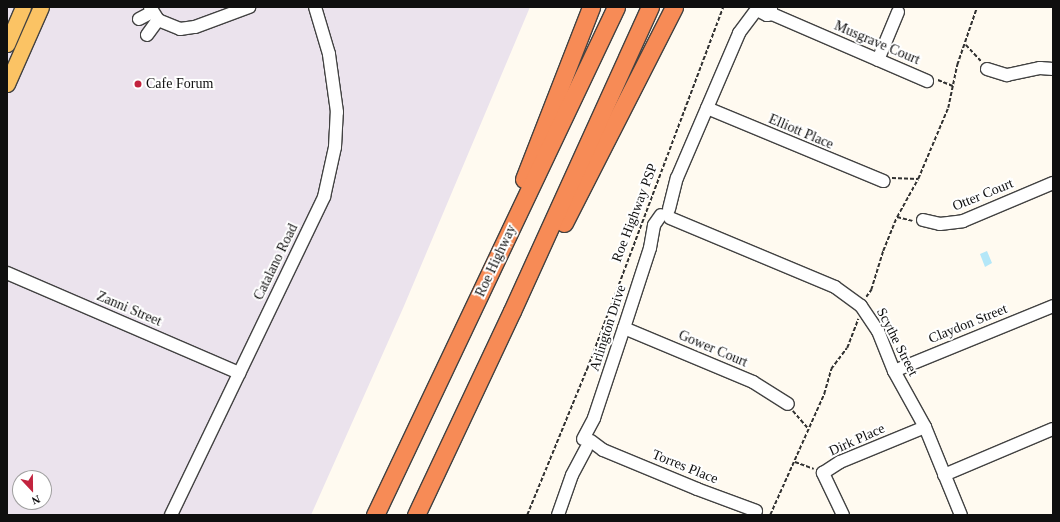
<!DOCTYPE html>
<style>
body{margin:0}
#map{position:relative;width:1060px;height:522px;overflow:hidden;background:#fffaf0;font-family:"Times New Roman",serif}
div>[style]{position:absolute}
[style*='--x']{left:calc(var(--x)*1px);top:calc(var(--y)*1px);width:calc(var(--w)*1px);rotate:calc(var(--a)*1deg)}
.industrial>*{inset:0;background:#ebe3ed}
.water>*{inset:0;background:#b4e7f8}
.path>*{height:1.5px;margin-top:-0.75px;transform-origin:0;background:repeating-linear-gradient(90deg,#313131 0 4px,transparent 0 6px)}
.roads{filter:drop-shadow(1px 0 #424242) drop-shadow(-1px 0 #424242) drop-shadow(0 1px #424242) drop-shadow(0 -1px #424242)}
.minor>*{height:12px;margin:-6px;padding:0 6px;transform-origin:6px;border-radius:6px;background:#fff}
.major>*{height:15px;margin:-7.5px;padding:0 7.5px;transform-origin:7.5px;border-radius:7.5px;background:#fbc364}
.highway>*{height:17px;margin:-8.5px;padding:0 8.5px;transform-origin:8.5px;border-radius:8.5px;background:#f78b56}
.dots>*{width:11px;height:11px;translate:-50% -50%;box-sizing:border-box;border:2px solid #fff;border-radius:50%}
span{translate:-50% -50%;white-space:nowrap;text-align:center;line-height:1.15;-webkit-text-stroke:4px #fff;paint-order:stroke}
.street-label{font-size:14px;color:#0f0f0f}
.poi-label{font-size:14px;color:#0f0f0f}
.left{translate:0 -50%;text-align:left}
.frame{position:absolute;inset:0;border:8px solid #0f0f0f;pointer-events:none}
.north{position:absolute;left:12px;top:470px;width:40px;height:40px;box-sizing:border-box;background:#fff;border:1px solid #9f9f9f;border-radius:50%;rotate:158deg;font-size:11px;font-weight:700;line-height:16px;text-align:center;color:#0f0f0f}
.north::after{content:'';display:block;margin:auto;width:14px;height:18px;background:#c2233e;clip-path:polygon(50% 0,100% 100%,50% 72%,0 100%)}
</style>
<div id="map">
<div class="industrial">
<div style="clip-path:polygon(evenodd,7px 7px,530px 7px,404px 306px,311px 515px,7px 515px,7px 7px,20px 478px,44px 478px,44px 502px,20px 502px,20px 478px)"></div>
</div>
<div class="water">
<div style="clip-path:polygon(987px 251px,992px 263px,985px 267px,980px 254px)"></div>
</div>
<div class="path">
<div style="--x:966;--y:45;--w:22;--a:47"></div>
<div style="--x:938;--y:80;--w:16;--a:22"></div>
<div style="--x:892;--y:178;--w:26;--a:2"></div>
<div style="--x:897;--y:217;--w:16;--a:14"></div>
<div style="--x:866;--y:297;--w:9;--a:-54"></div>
<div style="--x:871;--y:290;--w:41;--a:-72.9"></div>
<div style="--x:883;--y:251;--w:37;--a:-68"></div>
<div style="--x:897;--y:217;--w:43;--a:-61.1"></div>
<div style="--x:918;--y:179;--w:77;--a:-67.1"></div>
<div style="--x:948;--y:108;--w:44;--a:-78.2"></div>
<div style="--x:957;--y:65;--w:61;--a:-71"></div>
<div style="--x:793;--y:411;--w:23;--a:49"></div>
<div style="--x:795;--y:462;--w:20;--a:20"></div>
<div style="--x:527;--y:515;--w:158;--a:-67.7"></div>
<div style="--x:587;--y:369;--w:387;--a:-69.4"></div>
<div style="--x:770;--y:515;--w:133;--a:-65.9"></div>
<div style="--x:824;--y:394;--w:26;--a:-74"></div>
<div style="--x:831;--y:369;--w:26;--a:-53"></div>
<div style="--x:847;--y:348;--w:31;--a:-69"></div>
</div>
<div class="roads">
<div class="minor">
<div style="--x:150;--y:7;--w:15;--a:58"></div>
<div style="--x:158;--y:20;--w:24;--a:22"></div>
<div style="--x:180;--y:29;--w:15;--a:-8"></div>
<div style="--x:195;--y:27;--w:58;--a:-20.3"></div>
<div style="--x:759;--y:11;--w:9;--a:27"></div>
<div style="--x:767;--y:15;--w:5;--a:-11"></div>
<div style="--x:772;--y:14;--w:4;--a:-104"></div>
<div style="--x:771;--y:10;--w:7;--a:-153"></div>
<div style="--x:772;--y:14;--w:169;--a:23.4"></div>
<div style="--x:139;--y:19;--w:15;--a:-28"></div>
<div style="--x:147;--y:35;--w:19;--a:-54"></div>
<div style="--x:878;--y:60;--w:52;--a:-67.4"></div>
<div style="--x:987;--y:69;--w:21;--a:17"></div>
<div style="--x:1007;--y:75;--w:34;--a:-12"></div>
<div style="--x:1040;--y:68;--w:13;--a:4"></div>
<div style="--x:707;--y:108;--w:191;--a:22.5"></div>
<div style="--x:669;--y:209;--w:32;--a:-76"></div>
<div style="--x:677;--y:178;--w:158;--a:-66.8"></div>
<div style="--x:739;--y:33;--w:26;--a:-53"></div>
<div style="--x:670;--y:218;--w:179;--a:22.7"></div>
<div style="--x:835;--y:287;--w:32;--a:36"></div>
<div style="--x:861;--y:306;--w:30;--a:56"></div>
<div style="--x:878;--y:331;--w:43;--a:68.2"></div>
<div style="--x:894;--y:371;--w:64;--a:61"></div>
<div style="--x:925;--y:427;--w:95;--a:67.8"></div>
<div style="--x:923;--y:220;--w:17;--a:13"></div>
<div style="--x:940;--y:224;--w:23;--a:-7"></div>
<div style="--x:963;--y:221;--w:98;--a:-22.9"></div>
<div style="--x:7;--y:273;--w:253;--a:23.3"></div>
<div style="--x:624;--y:328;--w:140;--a:22.7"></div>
<div style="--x:753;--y:382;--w:41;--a:32.2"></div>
<div style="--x:894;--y:371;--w:172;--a:-22.2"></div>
<div style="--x:583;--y:439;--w:24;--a:-62"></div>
<div style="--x:594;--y:418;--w:95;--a:-71.6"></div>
<div style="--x:624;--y:328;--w:84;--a:-72"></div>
<div style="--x:650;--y:248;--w:23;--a:-80"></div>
<div style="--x:654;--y:225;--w:12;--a:-55"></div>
<div style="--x:591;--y:441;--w:15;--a:37"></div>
<div style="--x:603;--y:450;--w:102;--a:22.5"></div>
<div style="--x:697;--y:489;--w:63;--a:20.4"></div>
<div style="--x:944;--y:475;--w:118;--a:-22.9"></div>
<div style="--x:171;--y:515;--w:353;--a:-64.3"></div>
<div style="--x:324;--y:197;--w:51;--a:-77.6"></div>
<div style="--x:335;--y:147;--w:35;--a:-87"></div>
<div style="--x:337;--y:112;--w:59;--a:-97.9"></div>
<div style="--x:329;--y:54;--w:49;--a:-106.6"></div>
<div style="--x:558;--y:515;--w:42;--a:-70.7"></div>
<div style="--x:572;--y:475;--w:30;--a:-62"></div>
<div style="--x:843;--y:515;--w:47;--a:-115.5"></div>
<div style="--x:823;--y:473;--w:20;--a:-33"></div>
<div style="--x:840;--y:462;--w:92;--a:-22.4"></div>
</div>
<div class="major">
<div style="--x:7;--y:44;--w:40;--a:-66.6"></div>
<div style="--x:7;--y:84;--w:84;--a:-66.2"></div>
</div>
<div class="highway">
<div style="--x:524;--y:179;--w:185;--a:-68.7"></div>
<div style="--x:564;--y:223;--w:242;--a:-63"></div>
<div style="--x:375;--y:515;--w:562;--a:-64.62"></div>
<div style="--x:416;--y:515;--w:225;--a:-64.8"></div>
<div style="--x:512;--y:311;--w:334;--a:-65.6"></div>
</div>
</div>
<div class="dots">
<div style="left:138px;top:84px;background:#c2233e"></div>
</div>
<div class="street-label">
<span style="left:877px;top:43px;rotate:23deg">Musgrave Court</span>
<span style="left:801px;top:132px;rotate:23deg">Elliott Place</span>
<span style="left:983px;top:195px;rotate:-22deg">Otter Court</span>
<span style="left:635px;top:213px;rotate:-69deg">Roe Highway PSP</span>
<span style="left:496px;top:261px;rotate:-65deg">Roe Highway</span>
<span style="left:276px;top:262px;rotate:-64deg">Catalano Road</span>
<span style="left:129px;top:309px;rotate:23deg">Zanni Street</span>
<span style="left:968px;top:324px;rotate:-22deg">Claydon Street</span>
<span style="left:608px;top:328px;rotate:-72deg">Arlington Drive</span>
<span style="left:897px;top:342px;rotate:63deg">Scythe Street</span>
<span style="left:713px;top:349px;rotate:23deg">Gower Court</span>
<span style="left:857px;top:440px;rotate:-24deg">Dirk Place</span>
<span style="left:685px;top:467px;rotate:22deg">Torres Place</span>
</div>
<div class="poi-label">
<span class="left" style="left:146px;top:84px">Cafe Forum</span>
</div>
<div class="frame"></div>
<div class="north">N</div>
</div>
